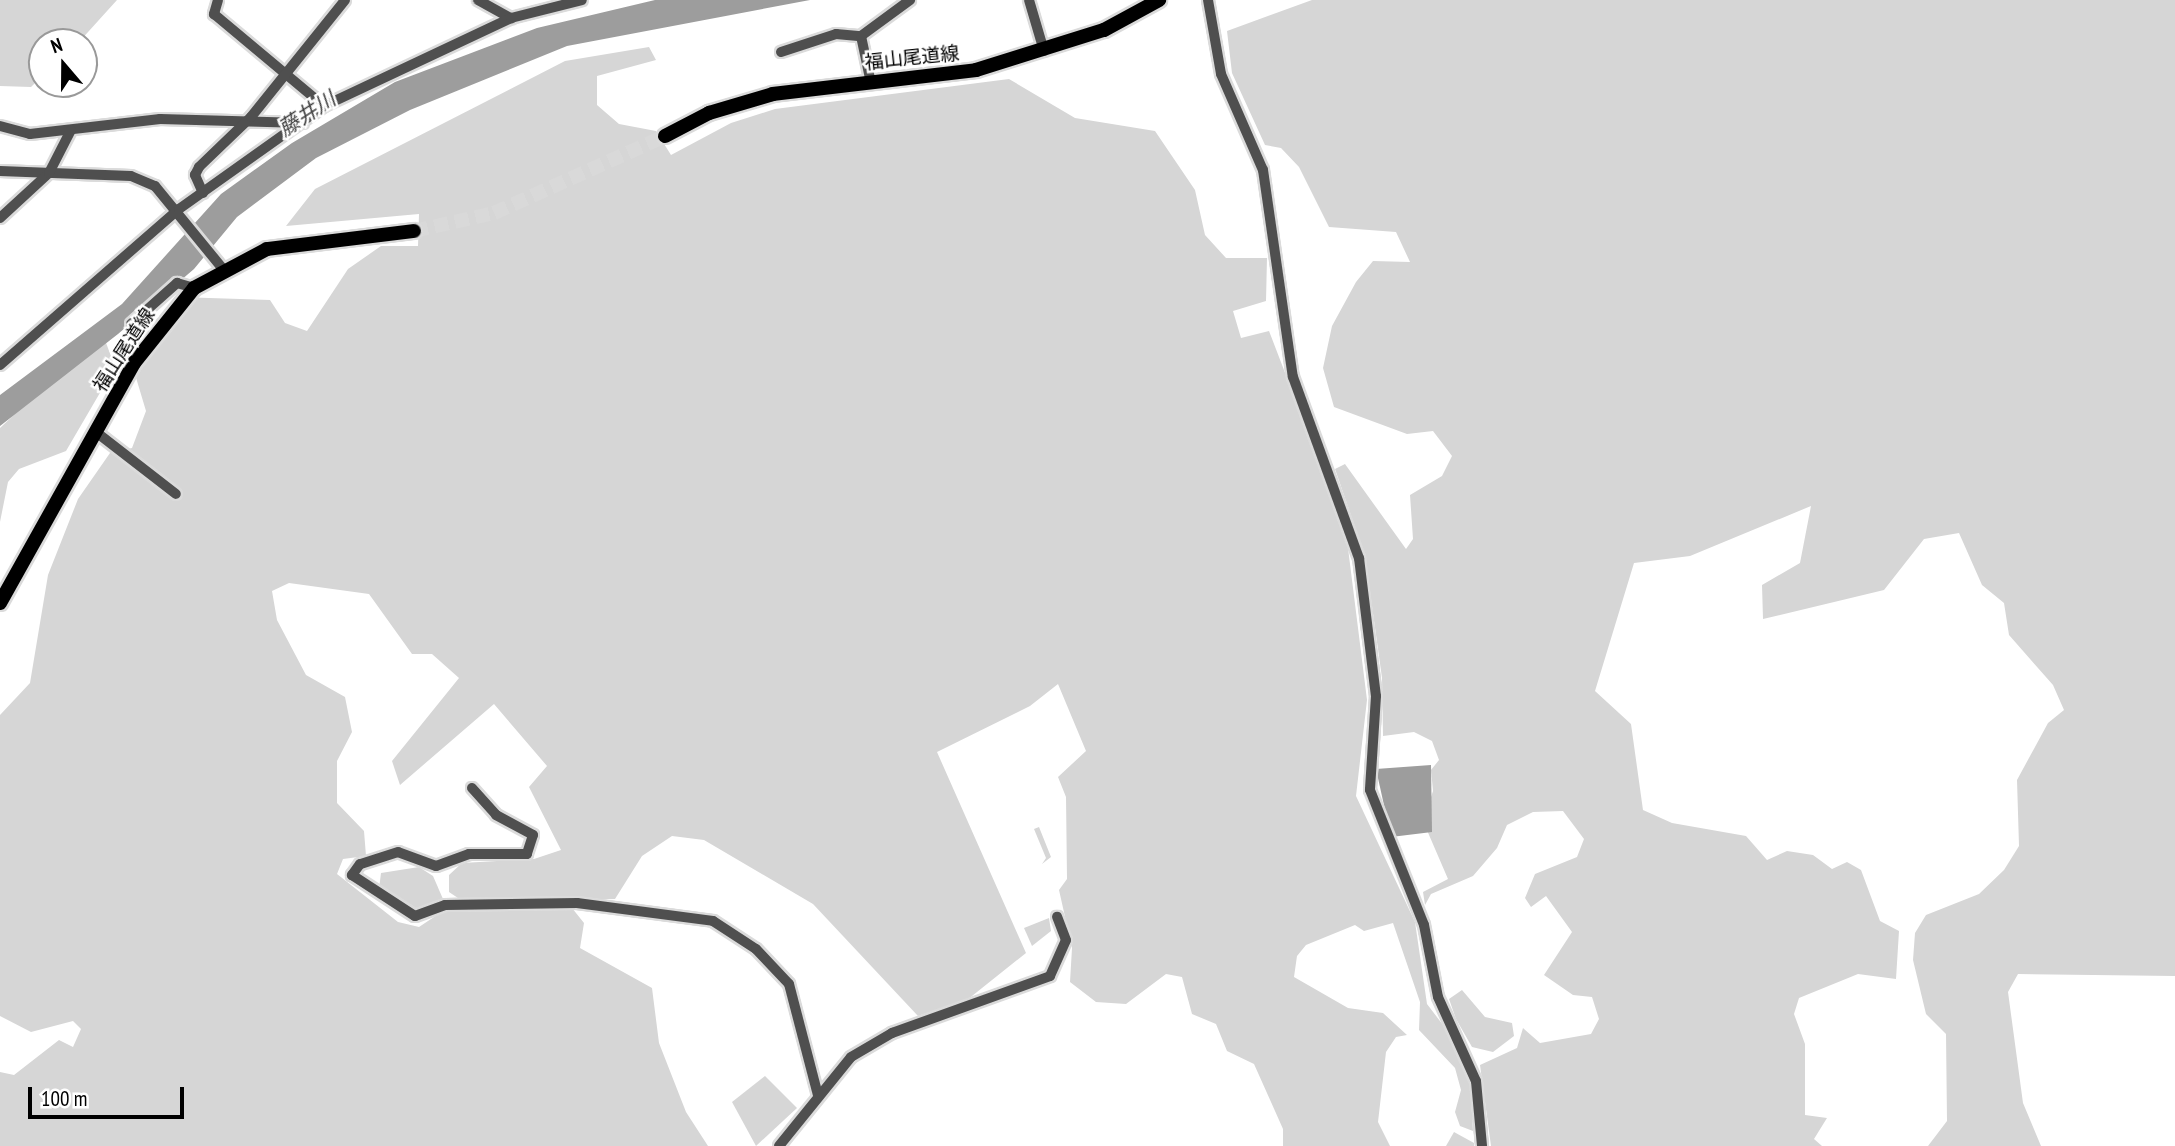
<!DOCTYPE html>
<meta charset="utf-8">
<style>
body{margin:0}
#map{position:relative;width:2175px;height:1146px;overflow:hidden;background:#fff;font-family:"PT Sans Narrow","Noto Sans JP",sans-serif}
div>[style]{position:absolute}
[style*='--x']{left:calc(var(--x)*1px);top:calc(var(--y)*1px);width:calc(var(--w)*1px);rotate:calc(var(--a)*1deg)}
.green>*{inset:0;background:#d6d6d6}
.water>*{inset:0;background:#9d9d9d}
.major-tunnel>*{height:14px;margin-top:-7px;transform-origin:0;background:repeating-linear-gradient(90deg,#d9d9d9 0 14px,transparent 0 21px)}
.roads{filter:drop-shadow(2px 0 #dbdbdb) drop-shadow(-2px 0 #dbdbdb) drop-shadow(0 2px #dbdbdb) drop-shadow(0 -2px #dbdbdb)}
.minor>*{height:10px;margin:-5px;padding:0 5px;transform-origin:5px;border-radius:5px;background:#4f4f4f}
.major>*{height:14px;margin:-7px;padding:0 7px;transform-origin:7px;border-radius:7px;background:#000}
span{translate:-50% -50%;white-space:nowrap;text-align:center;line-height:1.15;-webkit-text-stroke:5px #fff;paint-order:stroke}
.street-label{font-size:19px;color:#000}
.water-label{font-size:21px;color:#3e3e3e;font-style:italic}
.north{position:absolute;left:28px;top:28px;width:70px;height:70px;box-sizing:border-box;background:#fff;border:2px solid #999;border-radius:50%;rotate:340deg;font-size:19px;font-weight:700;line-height:28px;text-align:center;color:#000}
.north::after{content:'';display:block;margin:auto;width:24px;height:32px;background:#000;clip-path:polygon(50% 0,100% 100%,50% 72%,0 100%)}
.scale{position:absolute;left:28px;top:1087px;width:156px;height:32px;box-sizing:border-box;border:4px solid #000;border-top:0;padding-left:9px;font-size:21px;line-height:24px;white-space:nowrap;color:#000;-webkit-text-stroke:5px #fff;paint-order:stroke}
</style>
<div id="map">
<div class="green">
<div style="clip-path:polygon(0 0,117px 0,79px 42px,42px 42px,42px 76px,31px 87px,0 86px)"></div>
<div style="clip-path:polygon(1312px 0,2175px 0,2175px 976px,2018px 974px,2008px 992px,2023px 1103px,2041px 1146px,1928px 1146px,1947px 1121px,1946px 1034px,1926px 1014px,1913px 960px,1915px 933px,1926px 915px,1979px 894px,2004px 870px,2019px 846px,2017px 780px,2048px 723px,2064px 710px,2053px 685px,2009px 635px,2004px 603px,1982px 585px,1959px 533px,1924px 539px,1884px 590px,1763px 619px,1762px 585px,1800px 563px,1811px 506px,1690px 556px,1634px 563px,1595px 691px,1631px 724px,1643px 810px,1672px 823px,1746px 836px,1767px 860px,1787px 851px,1813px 855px,1832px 869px,1847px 862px,1861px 870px,1880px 921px,1899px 931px,1896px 979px,1858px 974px,1799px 998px,1794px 1014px,1805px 1044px,1805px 1115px,1827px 1118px,1814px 1139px,1822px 1146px,1491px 1146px,1480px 1065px,1517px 1048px,1523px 1028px,1540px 1043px,1591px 1034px,1599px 1019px,1592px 997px,1573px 995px,1544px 975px,1572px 932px,1546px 896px,1531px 907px,1525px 898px,1535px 874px,1577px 857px,1584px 839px,1563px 811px,1533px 812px,1507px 825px,1497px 848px,1473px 876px,1431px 894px,1425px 905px,1423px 892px,1448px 879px,1423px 821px,1433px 791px,1431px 770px,1439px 760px,1432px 741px,1414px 732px,1383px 736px,1382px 678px,1365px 556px,1335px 469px,1345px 464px,1406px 549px,1413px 539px,1410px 495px,1442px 476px,1452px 456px,1433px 431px,1407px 434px,1334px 407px,1323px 368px,1332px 326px,1356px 282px,1373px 261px,1410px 262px,1396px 232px,1329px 227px,1299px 167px,1281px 148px,1265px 145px,1232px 73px,1227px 31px)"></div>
<div style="clip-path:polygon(649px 47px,656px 60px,597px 76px,597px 105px,619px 124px,656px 131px,671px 155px,731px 123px,775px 109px,1009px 79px,1075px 118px,1155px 131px,1195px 190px,1205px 235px,1226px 258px,1267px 258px,1266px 301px,1233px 311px,1241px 338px,1269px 331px,1346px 532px,1367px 700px,1356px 796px,1415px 922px,1427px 1004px,1456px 1042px,1470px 1079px,1473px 1131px,1460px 1126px,1455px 1112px,1461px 1090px,1455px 1068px,1419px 1030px,1420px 1002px,1393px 923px,1364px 931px,1355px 925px,1306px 945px,1297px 956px,1294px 977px,1348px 1008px,1383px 1013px,1407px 1035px,1396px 1037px,1386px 1052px,1378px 1122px,1390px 1146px,1283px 1146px,1283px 1129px,1254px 1064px,1227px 1051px,1216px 1024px,1192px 1014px,1182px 977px,1166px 974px,1126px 1004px,1096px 1002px,1070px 982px,1072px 948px,1059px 890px,1067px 879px,1066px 797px,1058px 777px,1086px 751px,1058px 684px,1030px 706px,937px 752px,1026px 953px,967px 1000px,918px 1016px,813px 904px,704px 840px,672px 836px,642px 856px,615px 899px,464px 902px,449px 892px,449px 875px,462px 863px,534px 859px,561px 850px,529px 787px,547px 766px,494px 704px,400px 785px,392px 761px,459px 678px,432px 654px,412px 654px,369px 594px,289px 583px,272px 591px,277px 620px,306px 675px,345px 697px,352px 732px,337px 761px,337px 803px,364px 831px,366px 856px,343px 859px,337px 874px,398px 922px,419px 927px,446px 909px,572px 908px,584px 923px,580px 948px,652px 988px,659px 1043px,686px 1112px,708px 1146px,0 1146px,0 1072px,14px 1075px,59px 1040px,73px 1047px,81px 1029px,73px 1021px,31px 1032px,0 1016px,0 715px,30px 683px,48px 575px,78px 499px,110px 453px,132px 448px,146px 411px,134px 371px,141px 352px,178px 297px,270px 300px,285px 323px,307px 331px,348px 269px,381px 246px,418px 246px,419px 214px,286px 226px,315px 189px,565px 61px)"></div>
<div style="clip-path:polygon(102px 332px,115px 367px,66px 451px,19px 469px,8px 482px,0 522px,0 428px)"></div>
<div style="clip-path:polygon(1039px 827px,1051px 857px,1042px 864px,1046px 858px,1034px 829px)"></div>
<div style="clip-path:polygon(419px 867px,433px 876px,443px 899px,407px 911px,379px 889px,381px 873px)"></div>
<div style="clip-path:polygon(1049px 918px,1051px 931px,1032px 946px,1024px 928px)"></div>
<div style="clip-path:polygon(1462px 990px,1485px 1017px,1512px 1023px,1514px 1036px,1493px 1052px,1472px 1047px,1456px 1019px,1449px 999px)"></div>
<div style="clip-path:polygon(765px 1076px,797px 1108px,756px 1146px,732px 1102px)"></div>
<div style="clip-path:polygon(1454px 1132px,1474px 1143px,1474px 1146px,1446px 1146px)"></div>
</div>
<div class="water">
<div style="clip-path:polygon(655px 0,810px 0,567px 46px,410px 110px,316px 158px,237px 217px,194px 269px,118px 334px,0 426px,0 395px,122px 304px,221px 194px,292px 143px,395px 82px,537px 28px)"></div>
<div style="clip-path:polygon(1431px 765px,1432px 832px,1391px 837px,1376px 769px)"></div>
</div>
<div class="major-tunnel">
<div style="--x:414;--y:231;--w:82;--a:-12.7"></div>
<div style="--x:494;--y:213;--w:188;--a:-24.2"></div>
</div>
<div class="roads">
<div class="minor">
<div style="--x:218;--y:0;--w:15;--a:106"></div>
<div style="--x:214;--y:14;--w:143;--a:39.9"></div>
<div style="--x:478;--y:0;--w:38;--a:29"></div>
<div style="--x:1029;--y:0;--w:53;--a:73.6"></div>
<div style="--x:1208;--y:0;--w:75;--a:80"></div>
<div style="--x:1221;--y:74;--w:105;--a:66.4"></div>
<div style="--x:1263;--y:170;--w:209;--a:81.8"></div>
<div style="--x:1293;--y:377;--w:193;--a:70"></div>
<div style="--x:1359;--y:558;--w:139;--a:83"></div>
<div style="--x:1376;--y:696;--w:94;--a:93.7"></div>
<div style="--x:1370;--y:790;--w:145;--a:68.2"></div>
<div style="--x:1424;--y:925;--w:73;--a:79"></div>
<div style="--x:1438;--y:997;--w:92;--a:65.7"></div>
<div style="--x:1476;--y:1081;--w:65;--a:84.7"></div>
<div style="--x:861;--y:36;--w:48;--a:78"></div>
<div style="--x:781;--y:52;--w:58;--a:-18.1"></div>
<div style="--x:836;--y:34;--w:25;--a:5"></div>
<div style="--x:861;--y:36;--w:61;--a:-36.3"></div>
<div style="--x:0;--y:126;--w:31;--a:15"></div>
<div style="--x:30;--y:134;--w:131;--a:-6.6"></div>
<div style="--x:160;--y:119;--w:143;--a:1.6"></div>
<div style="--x:0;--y:171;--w:131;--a:2.2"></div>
<div style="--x:131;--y:176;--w:26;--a:23"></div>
<div style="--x:155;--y:186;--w:106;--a:50.7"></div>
<div style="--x:203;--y:193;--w:20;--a:-114"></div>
<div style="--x:195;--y:175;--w:9;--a:-63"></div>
<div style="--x:199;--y:167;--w:72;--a:-43.9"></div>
<div style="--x:251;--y:117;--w:150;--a:-51.2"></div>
<div style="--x:0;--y:218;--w:67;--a:-42.6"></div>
<div style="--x:49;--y:173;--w:48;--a:-62.9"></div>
<div style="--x:131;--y:324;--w:62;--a:-41.7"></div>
<div style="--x:177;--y:283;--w:18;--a:16"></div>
<div style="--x:0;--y:365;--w:237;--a:-41.1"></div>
<div style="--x:179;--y:209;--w:178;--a:-35.4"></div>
<div style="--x:324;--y:106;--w:207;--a:-25.2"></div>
<div style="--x:511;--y:18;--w:73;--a:-14.2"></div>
<div style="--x:96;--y:432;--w:101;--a:37.8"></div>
<div style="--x:472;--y:788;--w:36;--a:48"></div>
<div style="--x:496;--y:815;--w:42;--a:28.4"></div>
<div style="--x:533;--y:835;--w:20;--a:108"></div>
<div style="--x:527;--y:854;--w:58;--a:180"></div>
<div style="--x:469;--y:854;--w:35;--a:160"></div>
<div style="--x:436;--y:866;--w:40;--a:-159.8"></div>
<div style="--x:398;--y:852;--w:40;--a:162"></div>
<div style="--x:360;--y:864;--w:14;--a:126"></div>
<div style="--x:352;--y:875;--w:75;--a:33.1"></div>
<div style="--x:415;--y:916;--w:32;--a:-20"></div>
<div style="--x:445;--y:905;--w:132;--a:-0.9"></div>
<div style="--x:577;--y:903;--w:137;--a:7.5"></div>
<div style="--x:713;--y:921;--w:51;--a:33.1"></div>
<div style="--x:756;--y:949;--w:48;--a:46.7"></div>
<div style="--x:789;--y:984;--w:115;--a:75.4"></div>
<div style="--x:779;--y:1146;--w:114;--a:-51"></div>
<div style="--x:851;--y:1057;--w:48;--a:-30.3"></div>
<div style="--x:892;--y:1033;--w:168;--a:-19.8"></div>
<div style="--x:1050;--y:976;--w:39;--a:-66"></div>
<div style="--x:1066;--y:940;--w:25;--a:-111"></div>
</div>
<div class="major">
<div style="--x:665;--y:136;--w:50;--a:-27.6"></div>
<div style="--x:709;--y:113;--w:67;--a:-16.5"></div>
<div style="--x:773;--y:94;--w:204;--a:-6.7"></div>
<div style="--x:976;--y:70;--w:134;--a:-17.4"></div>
<div style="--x:1104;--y:30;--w:63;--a:-28.6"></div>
<div style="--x:0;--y:603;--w:275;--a:-60.8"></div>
<div style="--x:134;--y:363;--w:96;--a:-51.3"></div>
<div style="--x:194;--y:288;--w:83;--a:-28.1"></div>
<div style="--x:267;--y:249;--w:148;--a:-7"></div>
</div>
</div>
<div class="street-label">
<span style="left:912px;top:58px;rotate:-6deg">福山尾道線</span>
<span style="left:124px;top:350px;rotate:-57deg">福山尾道線</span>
</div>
<div class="water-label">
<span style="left:307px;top:114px;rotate:-33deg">藤井川</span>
</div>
<div class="north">N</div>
<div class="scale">100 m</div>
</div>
